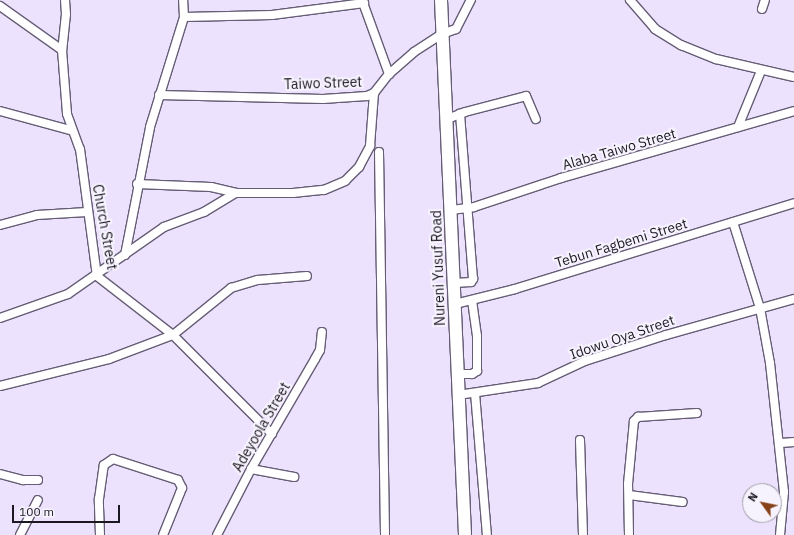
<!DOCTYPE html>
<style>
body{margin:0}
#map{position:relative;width:794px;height:535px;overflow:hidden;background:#ede2fe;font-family:"IBM Plex Sans",sans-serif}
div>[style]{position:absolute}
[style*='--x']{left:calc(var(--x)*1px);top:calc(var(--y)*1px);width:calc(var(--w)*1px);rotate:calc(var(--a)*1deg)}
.roads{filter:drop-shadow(1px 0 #665d75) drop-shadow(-1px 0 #665d75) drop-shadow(0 1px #665d75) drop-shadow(0 -1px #665d75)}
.street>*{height:8px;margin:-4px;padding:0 4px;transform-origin:4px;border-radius:4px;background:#fff}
.secondary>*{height:12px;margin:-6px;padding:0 6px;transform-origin:6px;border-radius:6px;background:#fff}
span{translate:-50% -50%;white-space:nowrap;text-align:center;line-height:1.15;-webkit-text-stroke:4px #f7f3fe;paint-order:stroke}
.street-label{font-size:14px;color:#1c1822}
.north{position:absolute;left:742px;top:483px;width:40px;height:40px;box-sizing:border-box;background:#f7f3fe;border:1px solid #9f9ba6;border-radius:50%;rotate:303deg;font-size:11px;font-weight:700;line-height:16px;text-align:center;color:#1c1822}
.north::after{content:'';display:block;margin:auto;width:14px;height:18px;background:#864119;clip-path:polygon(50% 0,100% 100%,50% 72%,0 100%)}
.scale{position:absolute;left:12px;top:505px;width:108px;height:18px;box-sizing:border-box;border:2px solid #1c1822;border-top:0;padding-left:5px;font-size:12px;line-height:14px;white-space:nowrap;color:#1c1822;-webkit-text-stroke:3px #f7f3fe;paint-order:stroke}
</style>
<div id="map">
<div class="roads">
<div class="street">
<div style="--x:65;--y:0;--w:14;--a:86"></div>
<div style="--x:66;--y:14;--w:36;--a:96"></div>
<div style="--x:62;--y:50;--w:64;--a:85.5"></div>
<div style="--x:67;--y:114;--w:37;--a:70"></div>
<div style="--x:80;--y:149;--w:128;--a:82.4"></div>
<div style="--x:97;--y:276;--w:96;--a:37.8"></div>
<div style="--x:173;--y:335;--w:140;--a:45"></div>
<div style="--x:362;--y:0;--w:79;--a:70"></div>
<div style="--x:630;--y:0;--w:38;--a:49"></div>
<div style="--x:655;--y:29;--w:31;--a:32"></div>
<div style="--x:681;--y:45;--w:38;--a:22"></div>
<div style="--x:716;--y:59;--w:80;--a:13"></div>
<div style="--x:0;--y:6;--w:76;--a:35.4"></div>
<div style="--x:762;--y:9;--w:9;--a:-72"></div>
<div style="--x:184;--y:17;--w:88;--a:-1.3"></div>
<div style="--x:272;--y:15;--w:93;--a:-7.4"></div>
<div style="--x:159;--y:95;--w:164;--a:1.4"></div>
<div style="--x:323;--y:99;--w:44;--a:-3.9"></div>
<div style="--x:367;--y:96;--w:8;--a:-23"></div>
<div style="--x:374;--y:93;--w:24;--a:-52"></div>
<div style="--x:389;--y:74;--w:33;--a:-41"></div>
<div style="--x:414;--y:52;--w:33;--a:-33"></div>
<div style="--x:442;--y:34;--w:15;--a:-20"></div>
<div style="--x:456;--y:29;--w:33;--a:-63"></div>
<div style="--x:0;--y:111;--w:73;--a:15.2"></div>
<div style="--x:447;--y:119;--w:19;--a:-21"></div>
<div style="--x:465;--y:112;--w:63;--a:-14.7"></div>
<div style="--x:526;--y:96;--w:25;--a:67"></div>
<div style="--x:738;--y:127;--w:61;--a:-67.7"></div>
<div style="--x:379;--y:152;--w:383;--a:89.1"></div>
<div style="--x:137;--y:184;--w:74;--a:2.3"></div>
<div style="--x:211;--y:187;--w:26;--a:13"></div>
<div style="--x:451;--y:210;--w:23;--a:-7"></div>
<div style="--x:474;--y:207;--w:92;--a:-18.4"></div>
<div style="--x:561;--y:178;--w:242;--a:-16"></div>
<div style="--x:733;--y:222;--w:90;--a:72.6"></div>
<div style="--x:760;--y:308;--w:56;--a:79.7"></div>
<div style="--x:770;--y:363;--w:130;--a:83.8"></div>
<div style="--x:784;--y:492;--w:43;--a:95.3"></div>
<div style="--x:0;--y:225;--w:38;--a:-15"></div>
<div style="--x:37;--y:215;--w:50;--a:-3.4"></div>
<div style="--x:125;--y:255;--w:130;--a:-78.9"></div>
<div style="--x:150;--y:127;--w:115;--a:-72.8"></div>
<div style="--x:184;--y:17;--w:17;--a:-93"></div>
<div style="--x:454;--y:283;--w:17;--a:-3"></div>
<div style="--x:471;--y:282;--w:4;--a:-56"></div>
<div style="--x:473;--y:279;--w:166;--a:-94.5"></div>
<div style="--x:455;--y:304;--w:62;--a:-14"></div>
<div style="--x:515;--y:289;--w:292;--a:-17.1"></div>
<div style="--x:0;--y:318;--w:72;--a:-19.4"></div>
<div style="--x:68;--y:294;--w:117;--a:-34.9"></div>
<div style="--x:164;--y:227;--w:43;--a:-20.6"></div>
<div style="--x:204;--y:212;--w:37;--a:-31"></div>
<div style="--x:236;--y:193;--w:57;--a:0"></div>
<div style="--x:293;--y:193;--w:31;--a:-6"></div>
<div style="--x:324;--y:190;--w:23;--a:-23"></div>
<div style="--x:345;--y:181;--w:20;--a:-45"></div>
<div style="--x:359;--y:167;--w:24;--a:-62"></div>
<div style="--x:370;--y:146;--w:53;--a:-85.7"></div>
<div style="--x:457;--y:374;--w:15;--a:0"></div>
<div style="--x:472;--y:374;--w:6;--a:-31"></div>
<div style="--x:477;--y:371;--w:35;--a:-90"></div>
<div style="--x:477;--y:336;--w:36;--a:-98"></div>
<div style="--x:0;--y:386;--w:112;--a:-13.9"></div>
<div style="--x:109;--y:359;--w:68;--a:-20.6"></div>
<div style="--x:173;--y:335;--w:75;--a:-39"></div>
<div style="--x:231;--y:288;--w:28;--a:-17"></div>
<div style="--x:258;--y:280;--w:49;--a:-4.7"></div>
<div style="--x:475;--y:393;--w:143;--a:85.2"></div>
<div style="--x:458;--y:395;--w:81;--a:-8.5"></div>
<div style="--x:538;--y:383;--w:52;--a:-25.1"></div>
<div style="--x:585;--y:361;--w:85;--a:-17.8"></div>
<div style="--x:666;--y:335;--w:133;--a:-15.7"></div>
<div style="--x:580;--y:440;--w:95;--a:88.2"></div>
<div style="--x:781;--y:443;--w:13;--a:-4"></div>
<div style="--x:251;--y:469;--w:44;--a:10.5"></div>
<div style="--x:0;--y:474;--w:24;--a:15"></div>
<div style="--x:23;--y:480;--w:15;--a:0"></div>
<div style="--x:629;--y:495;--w:54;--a:7.4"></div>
<div style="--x:20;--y:535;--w:39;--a:-63"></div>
<div style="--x:100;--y:535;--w:36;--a:-92"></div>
<div style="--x:99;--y:499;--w:34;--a:-82"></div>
<div style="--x:104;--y:465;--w:11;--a:-34"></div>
<div style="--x:113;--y:459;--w:68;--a:17.9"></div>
<div style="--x:178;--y:480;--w:9;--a:63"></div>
<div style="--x:182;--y:488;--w:5;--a:112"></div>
<div style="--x:180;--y:493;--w:45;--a:112"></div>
<div style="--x:217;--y:535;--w:74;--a:-62.7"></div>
<div style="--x:251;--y:469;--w:127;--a:-59.8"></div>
<div style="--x:315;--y:359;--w:10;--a:-61"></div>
<div style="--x:320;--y:350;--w:18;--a:-84"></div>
<div style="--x:629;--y:535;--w:51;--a:-91.1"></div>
<div style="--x:628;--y:484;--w:63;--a:-84.6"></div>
<div style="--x:634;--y:421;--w:6;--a:-45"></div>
<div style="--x:638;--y:417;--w:59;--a:-3.9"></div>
</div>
<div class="secondary">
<div style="--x:441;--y:0;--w:536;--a:87.43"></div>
</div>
</div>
<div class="street-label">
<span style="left:323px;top:83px;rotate:-2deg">Taiwo Street</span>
<span style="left:619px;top:149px;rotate:-16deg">Alaba Taiwo Street</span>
<span style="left:105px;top:227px;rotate:80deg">Church Street</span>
<span style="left:621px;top:243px;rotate:-17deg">Tebun Fagbemi Street</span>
<span style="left:438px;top:268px;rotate:-92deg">Nureni Yusuf Road</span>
<span style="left:622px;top:337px;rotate:-19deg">Idowu Oya Street</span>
<span style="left:261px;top:427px;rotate:-60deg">Adeyoola Street</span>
</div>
<div class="north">N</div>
<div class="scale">100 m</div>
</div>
